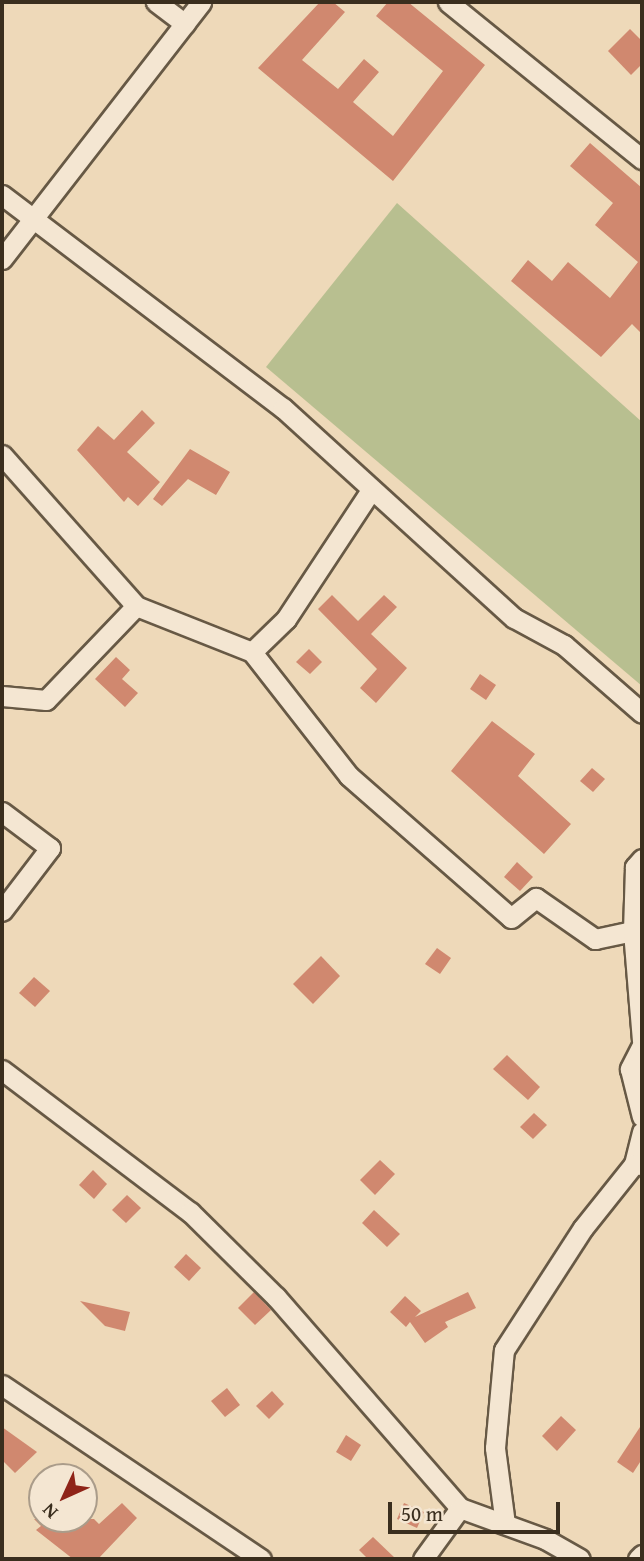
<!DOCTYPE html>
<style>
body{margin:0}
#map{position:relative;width:644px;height:1561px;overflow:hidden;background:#eed9b9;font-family:"Gentium Book Plus",serif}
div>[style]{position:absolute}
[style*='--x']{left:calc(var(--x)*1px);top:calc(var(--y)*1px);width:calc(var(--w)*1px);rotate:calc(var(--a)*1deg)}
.green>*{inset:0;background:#b8bf90}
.building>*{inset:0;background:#d0886f}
.roads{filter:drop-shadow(2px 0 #675945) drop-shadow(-2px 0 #675945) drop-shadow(0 2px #675945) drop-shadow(0 -2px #675945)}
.street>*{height:19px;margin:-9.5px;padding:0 9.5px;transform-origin:9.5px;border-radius:9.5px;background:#f4e6d2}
span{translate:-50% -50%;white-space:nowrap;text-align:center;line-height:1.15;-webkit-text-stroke:5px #f4e6d2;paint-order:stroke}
.frame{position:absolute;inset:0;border:4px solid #3a2e1e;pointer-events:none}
.north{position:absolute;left:28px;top:1463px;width:70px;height:70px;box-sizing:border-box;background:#f4e6d2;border:2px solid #aa9c8a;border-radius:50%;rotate:225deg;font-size:19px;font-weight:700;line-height:28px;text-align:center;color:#3a2e1e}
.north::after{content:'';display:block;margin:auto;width:24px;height:32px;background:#8f2418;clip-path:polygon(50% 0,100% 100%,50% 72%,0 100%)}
.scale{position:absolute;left:388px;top:1502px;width:172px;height:32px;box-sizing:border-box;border:4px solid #3a2e1e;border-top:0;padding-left:9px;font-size:21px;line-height:24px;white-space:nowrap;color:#3a2e1e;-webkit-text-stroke:5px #f4e6d2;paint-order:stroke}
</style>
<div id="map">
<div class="green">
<div style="clip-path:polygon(397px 203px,642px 422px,642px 686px,266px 367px)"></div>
</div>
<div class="building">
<div style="clip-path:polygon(320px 2px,333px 2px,345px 12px,302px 60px,338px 89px,364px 59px,379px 72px,353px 102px,393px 136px,443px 71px,376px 16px,388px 2px,408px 2px,485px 65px,393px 181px,258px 68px)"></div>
<div style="clip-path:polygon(630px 29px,642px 41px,642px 64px,631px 75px,608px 51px)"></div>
<div style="clip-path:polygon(590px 143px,642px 188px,642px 334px,632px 324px,601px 357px,511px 281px,528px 260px,552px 281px,568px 262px,610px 298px,638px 262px,595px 225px,613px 203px,570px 166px)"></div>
<div style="clip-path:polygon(142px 410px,155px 423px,127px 452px,160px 482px,138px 506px,128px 497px,124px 502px,77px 450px,98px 426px,114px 440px)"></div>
<div style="clip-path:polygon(190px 449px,230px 472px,216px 495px,188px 479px,162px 506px,153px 499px)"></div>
<div style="clip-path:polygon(332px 595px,358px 621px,384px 595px,397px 607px,371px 634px,407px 668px,376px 703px,360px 688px,377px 669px,318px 609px)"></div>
<div style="clip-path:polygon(309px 649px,322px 662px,310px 674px,296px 662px)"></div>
<div style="clip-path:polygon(116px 657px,130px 670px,122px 679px,138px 693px,125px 707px,95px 679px)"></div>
<div style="clip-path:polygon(480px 674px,496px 685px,486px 700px,470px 689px)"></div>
<div style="clip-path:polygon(492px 721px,535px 754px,518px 776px,571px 824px,544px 854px,451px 771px)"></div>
<div style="clip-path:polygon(592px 768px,605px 779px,593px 792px,580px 781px)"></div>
<div style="clip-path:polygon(517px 862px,533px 877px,520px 891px,504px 877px)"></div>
<div style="clip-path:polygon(437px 948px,451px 958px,440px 974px,425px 964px)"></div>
<div style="clip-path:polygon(321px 956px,340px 976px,313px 1004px,293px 984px)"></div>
<div style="clip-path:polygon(34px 977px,50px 991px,35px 1007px,19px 993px)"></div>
<div style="clip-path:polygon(507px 1055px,540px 1087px,528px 1100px,493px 1069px)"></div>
<div style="clip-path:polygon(534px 1113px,547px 1125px,533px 1139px,520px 1127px)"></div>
<div style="clip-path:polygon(380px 1160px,395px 1174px,375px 1195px,360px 1180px)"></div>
<div style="clip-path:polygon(93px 1170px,107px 1184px,94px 1199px,79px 1185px)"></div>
<div style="clip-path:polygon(127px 1195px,141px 1208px,126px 1223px,112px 1210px)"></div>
<div style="clip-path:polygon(374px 1210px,400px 1234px,387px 1247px,362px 1223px)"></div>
<div style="clip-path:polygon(186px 1254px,201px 1268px,189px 1281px,174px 1267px)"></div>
<div style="clip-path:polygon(254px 1292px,271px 1310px,255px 1325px,238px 1308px)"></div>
<div style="clip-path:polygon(468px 1292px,476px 1308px,445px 1322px,448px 1327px,425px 1343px,410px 1322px,406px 1327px,390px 1312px,405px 1296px,421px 1311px,415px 1317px)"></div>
<div style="clip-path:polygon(80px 1301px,130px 1312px,125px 1331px,105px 1326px)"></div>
<div style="clip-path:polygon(227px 1388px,240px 1405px,225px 1417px,211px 1401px)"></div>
<div style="clip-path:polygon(272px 1391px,284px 1404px,269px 1419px,256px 1406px)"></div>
<div style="clip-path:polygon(561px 1416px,576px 1430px,557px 1451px,542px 1436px)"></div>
<div style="clip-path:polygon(642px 1424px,642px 1459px,633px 1473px,617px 1462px)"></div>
<div style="clip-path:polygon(2px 1427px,37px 1452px,15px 1473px,2px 1460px)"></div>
<div style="clip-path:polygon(346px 1435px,361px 1445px,351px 1461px,336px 1452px)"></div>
<div style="clip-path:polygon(122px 1503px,137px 1518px,98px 1559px,73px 1559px,36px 1530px,41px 1526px,34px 1519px,94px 1519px,99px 1524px)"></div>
<div style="clip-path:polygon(404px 1503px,424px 1512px,417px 1528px,397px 1519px)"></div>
<div style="clip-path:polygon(373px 1537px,396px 1559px,368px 1559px,359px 1550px)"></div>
</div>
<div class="roads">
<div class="street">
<div style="--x:156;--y:2;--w:36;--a:37"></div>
<div style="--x:448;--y:2;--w:250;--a:39"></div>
<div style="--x:2;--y:195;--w:353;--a:37.2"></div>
<div style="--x:283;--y:408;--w:312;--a:42.3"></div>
<div style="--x:514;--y:618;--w:57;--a:28.4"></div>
<div style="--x:564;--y:645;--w:103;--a:41.1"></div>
<div style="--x:2;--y:259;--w:325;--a:-52.2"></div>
<div style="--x:2;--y:455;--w:202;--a:48.4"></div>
<div style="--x:136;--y:606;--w:125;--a:21.6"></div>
<div style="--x:252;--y:652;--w:157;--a:52"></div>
<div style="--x:349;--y:776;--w:215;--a:41.2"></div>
<div style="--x:511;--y:918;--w:32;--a:-39"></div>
<div style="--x:536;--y:898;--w:72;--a:34.8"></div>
<div style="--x:595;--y:939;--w:39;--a:-12"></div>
<div style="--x:252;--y:652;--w:47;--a:-44.1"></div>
<div style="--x:286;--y:619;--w:154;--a:-56.6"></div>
<div style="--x:2;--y:696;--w:44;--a:5.2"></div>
<div style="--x:46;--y:700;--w:130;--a:-46.2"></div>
<div style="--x:2;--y:812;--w:60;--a:36.9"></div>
<div style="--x:50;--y:848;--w:79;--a:127.3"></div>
<div style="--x:642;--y:859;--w:11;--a:131"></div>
<div style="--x:635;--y:867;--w:64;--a:91.8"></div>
<div style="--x:633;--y:931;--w:110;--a:85.3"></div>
<div style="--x:642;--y:1045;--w:27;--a:117"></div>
<div style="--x:630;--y:1069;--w:49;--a:76"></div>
<div style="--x:2;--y:1070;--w:236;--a:37.1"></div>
<div style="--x:190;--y:1212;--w:121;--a:44.7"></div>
<div style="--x:276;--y:1297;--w:280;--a:48.9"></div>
<div style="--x:460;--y:1508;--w:90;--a:20"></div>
<div style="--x:545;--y:1539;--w:40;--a:29.7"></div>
<div style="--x:634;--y:1164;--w:33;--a:-76"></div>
<div style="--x:2;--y:1385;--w:312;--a:33.9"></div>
<div style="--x:505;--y:1524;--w:77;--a:-97.5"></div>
<div style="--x:495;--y:1448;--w:98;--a:-84.8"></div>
<div style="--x:504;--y:1350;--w:145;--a:-57.1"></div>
<div style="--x:583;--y:1228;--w:82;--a:-51.4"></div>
<div style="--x:634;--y:1164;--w:8;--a:7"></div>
<div style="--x:423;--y:1559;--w:63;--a:-54"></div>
<div style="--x:638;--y:1559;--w:6;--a:-45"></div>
</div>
</div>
<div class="frame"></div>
<div class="north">N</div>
<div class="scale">50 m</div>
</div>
